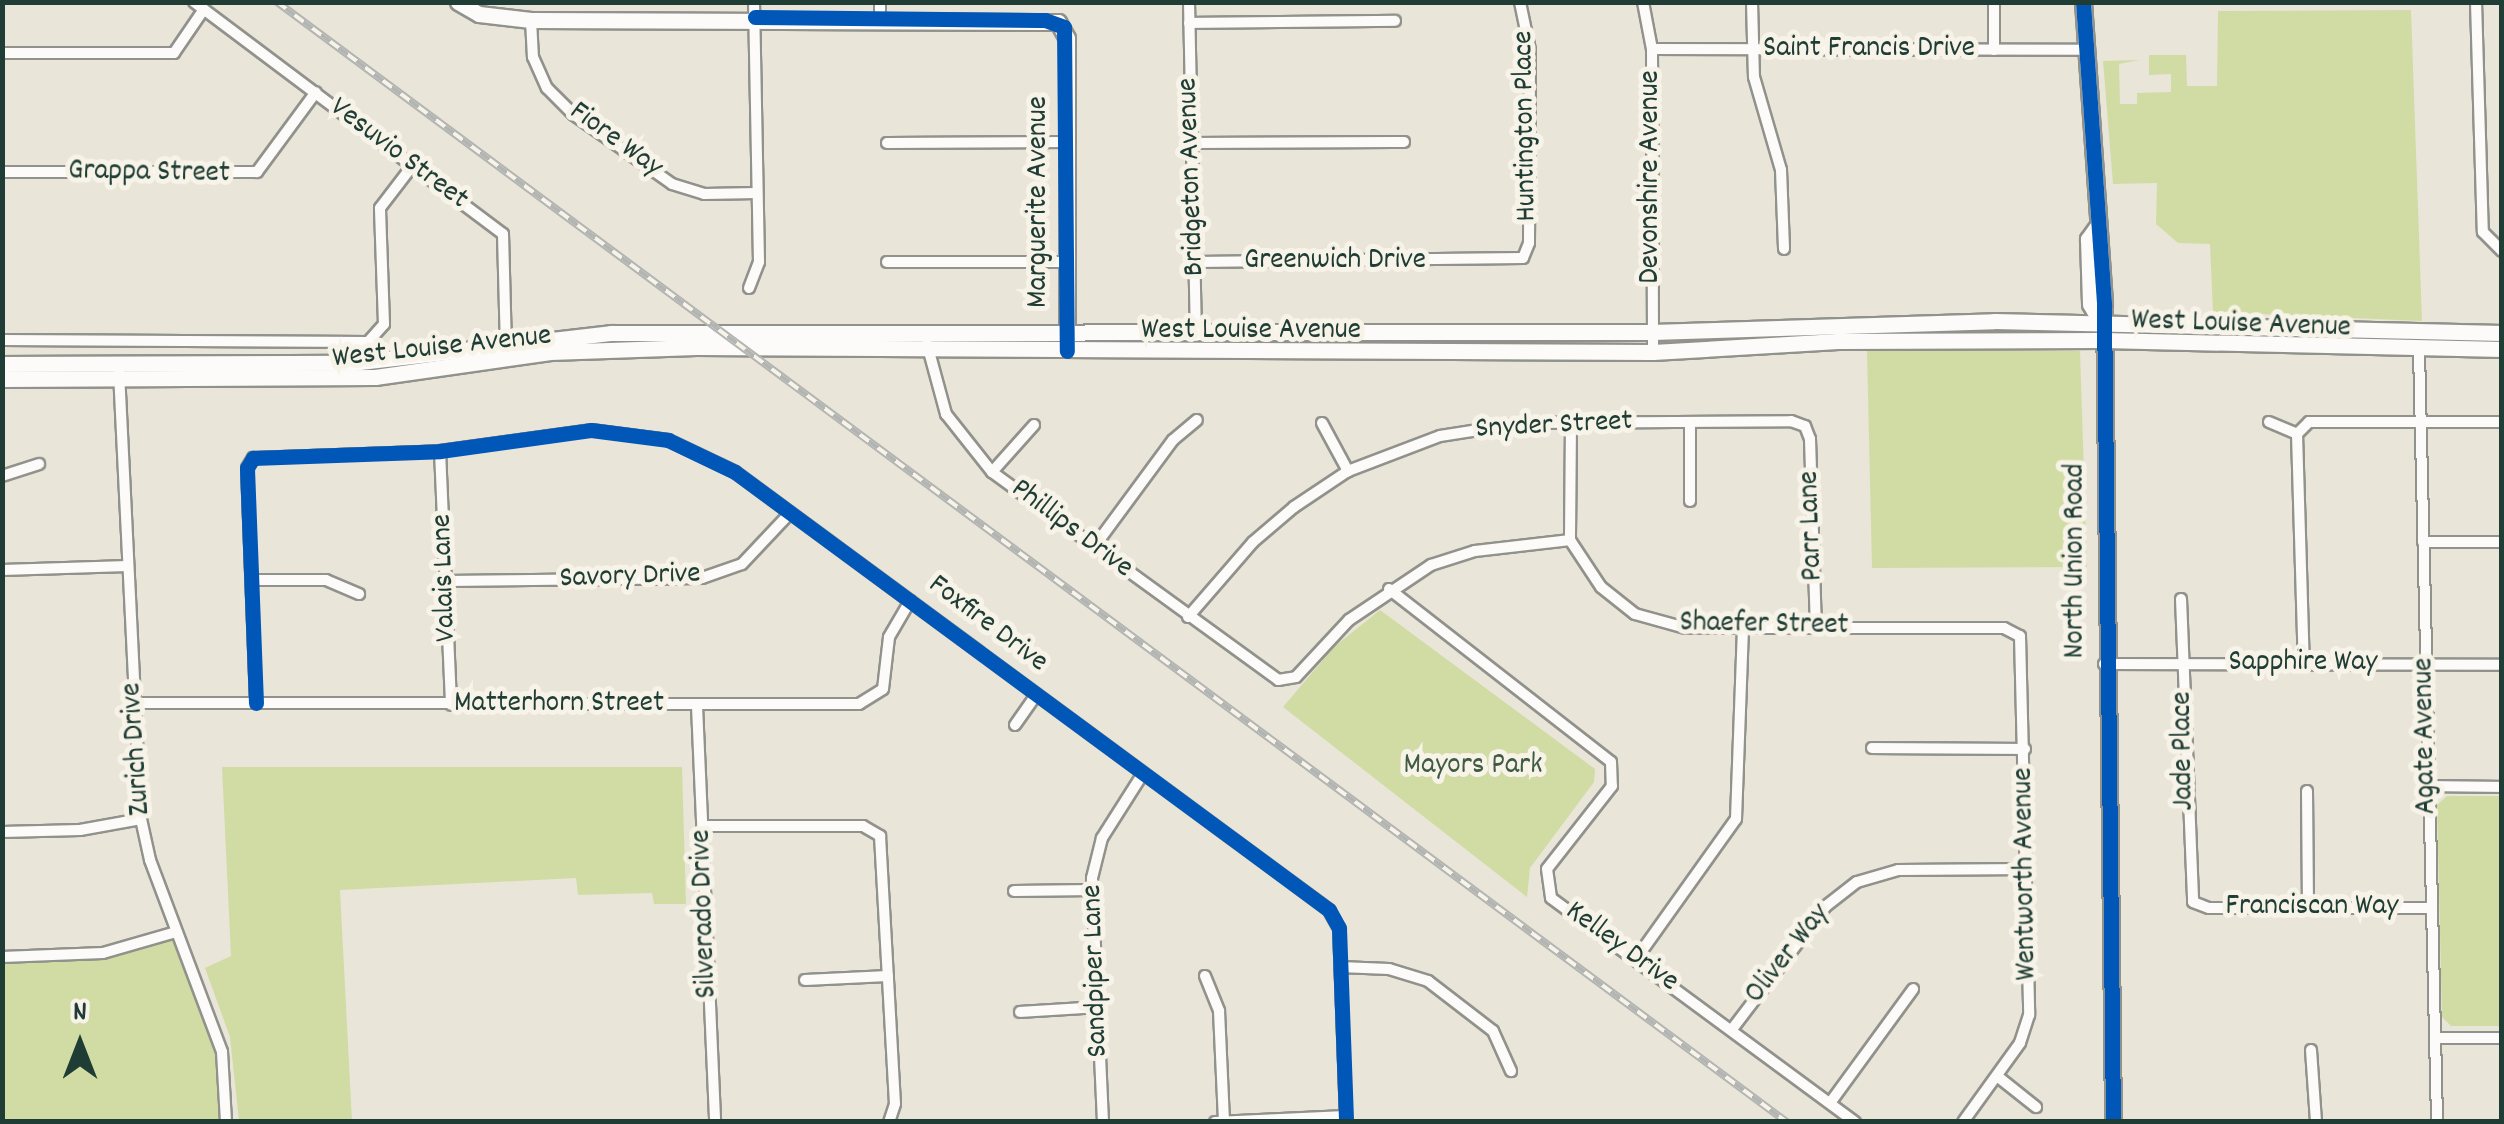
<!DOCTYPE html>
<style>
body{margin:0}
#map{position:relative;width:2504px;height:1124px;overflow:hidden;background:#eae5d9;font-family:Dekko,sans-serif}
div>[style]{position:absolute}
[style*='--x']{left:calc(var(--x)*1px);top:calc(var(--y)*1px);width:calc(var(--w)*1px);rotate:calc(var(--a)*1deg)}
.green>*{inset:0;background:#d1dca4}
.roads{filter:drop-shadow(2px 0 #90928b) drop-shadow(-2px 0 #90928b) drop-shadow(0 2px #90928b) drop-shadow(0 -2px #90928b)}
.street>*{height:10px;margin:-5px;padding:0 5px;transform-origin:5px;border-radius:5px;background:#fcfbf9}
.secondary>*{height:15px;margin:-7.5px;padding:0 7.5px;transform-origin:7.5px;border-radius:7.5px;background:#fcfbf9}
.rail>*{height:8px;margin-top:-4px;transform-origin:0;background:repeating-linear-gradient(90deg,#f7f3e8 0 11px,#b3b5b3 0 22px);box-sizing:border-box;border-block:2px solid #b3b5b3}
.cycleway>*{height:15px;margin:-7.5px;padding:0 7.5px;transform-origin:7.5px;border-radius:7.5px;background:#0057b8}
span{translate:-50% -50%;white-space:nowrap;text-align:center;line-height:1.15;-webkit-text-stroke:10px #f7f3e8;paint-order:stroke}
.street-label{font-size:30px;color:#1f3d34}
.park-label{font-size:30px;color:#3f5b42}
.frame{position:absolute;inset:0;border:5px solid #1f3d34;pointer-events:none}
.north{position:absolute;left:30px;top:994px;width:100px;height:100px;-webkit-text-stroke:8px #f7f3e8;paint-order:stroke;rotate:0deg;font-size:28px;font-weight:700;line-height:40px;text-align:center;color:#1f3d34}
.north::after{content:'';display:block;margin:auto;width:35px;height:45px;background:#1f3d34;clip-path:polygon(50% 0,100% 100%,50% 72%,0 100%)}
</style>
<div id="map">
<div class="green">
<div style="clip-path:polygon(2411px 10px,2422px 321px,2213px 312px,2210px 244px,2178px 243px,2156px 224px,2157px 183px,2113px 184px,2103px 61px,2140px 60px,2119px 64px,2120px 104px,2137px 104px,2137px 93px,2171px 92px,2171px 74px,2149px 75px,2149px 55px,2186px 55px,2187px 86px,2217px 86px,2218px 11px)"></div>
<div style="clip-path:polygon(1867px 351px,2080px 351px,2087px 567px,1872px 568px)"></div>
<div style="clip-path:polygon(1380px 610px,1595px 769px,1594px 782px,1530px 868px,1527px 897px,1283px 707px,1334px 647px)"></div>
<div style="clip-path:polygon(222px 767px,682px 767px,686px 904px,654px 904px,652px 893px,578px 895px,576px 878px,340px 890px,352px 1121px,239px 1121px,230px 1037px,205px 968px,231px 956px)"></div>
<div style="clip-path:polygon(2447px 796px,2501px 796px,2501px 1026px,2451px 1026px,2442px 1017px,2437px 805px)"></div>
<div style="clip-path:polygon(176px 932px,222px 1052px,226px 1121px,3px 1121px,2px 957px,103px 953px)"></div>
</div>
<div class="roads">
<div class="street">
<div style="--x:194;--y:2;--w:386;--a:36.9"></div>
<div style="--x:503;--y:234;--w:118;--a:88.5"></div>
<div style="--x:1189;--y:2;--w:334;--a:88.8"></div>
<div style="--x:1643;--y:2;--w:48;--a:79.2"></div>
<div style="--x:1652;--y:49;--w:303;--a:89.8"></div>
<div style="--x:1752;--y:2;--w:75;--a:88.5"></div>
<div style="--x:1754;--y:77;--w:97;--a:73.8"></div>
<div style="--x:1781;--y:170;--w:79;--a:87.8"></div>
<div style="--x:2476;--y:2;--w:230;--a:88.3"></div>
<div style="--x:2483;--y:232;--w:27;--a:45"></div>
<div style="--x:880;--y:18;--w:16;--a:-90"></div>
<div style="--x:531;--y:20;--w:37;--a:87"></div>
<div style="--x:533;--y:57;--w:34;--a:66"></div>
<div style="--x:547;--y:88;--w:38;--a:45"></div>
<div style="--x:574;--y:115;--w:120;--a:35.1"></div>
<div style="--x:672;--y:184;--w:34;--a:17"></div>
<div style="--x:704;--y:194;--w:53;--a:-1.1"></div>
<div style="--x:1189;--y:23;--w:206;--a:-0.6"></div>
<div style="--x:1652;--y:49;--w:433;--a:0.1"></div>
<div style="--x:1994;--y:50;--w:48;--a:-90"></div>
<div style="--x:2;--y:53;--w:172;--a:0"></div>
<div style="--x:174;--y:53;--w:53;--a:-55.7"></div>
<div style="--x:887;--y:143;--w:180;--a:-0.3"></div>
<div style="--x:1192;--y:143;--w:212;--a:-0.3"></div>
<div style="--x:2;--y:172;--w:255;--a:0"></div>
<div style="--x:257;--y:172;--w:99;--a:-53.6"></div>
<div style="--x:887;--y:262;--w:180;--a:0"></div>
<div style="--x:1197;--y:262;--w:326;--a:-0.7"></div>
<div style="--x:1523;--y:258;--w:16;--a:-68"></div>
<div style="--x:1529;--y:243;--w:193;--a:-89.7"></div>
<div style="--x:1530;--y:50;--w:49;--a:-101.8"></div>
<div style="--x:749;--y:288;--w:28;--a:-69"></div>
<div style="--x:759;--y:262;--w:260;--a:-91.1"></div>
<div style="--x:2;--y:340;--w:366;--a:0.3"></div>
<div style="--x:368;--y:342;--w:24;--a:-48"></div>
<div style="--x:384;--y:324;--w:116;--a:-92"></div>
<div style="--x:380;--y:208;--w:54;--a:-52.5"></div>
<div style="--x:927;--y:344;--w:73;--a:74.8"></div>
<div style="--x:946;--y:414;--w:74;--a:51.6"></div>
<div style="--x:992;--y:472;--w:354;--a:36"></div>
<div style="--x:1278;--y:680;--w:18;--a:-9"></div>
<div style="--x:1296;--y:677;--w:78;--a:-47.1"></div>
<div style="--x:1349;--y:620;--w:99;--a:-33.9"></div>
<div style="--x:1431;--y:565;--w:46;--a:-17.7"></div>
<div style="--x:1475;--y:551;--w:96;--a:-6.6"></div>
<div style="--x:2419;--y:350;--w:772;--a:88.66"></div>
<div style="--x:119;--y:372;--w:448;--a:87.2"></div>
<div style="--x:141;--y:819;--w:42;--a:77.6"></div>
<div style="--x:150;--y:860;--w:205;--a:69.4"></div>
<div style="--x:222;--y:1052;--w:70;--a:86.7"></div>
<div style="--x:2269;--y:422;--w:30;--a:23"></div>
<div style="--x:1322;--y:423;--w:55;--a:61.6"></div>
<div style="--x:1571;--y:423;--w:117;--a:90.5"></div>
<div style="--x:1570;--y:540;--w:56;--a:56.6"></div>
<div style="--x:1601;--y:587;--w:43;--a:38.5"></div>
<div style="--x:1635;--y:614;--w:53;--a:15.4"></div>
<div style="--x:1686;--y:628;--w:318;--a:0"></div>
<div style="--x:2004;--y:628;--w:18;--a:27"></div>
<div style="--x:2020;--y:636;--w:379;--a:88.6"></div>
<div style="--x:2029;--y:1015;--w:29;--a:108"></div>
<div style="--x:2020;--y:1043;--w:97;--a:125.8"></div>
<div style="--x:1690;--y:423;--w:78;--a:90"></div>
<div style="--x:2297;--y:434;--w:230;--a:88.3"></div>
<div style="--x:2297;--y:434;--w:17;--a:-45"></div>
<div style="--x:2309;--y:422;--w:193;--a:0"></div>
<div style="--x:440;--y:451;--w:254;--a:87.5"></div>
<div style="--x:992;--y:472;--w:63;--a:-48.2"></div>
<div style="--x:2;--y:476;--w:39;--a:-18"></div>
<div style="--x:2423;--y:542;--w:79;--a:0"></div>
<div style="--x:1094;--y:547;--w:133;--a:-53.6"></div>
<div style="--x:1173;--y:440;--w:31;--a:-40"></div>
<div style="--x:2;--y:570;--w:126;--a:-1.8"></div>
<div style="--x:252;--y:580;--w:74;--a:0"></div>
<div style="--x:326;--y:580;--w:36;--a:23"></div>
<div style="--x:447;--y:581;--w:255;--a:-0.7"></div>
<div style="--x:702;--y:578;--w:42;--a:-19.3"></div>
<div style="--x:742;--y:564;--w:70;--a:-46.7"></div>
<div style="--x:1389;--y:589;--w:281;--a:37.9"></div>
<div style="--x:1611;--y:762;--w:24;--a:88"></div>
<div style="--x:1612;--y:786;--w:105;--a:128.1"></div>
<div style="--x:1547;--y:869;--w:29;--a:82"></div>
<div style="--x:1551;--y:898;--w:378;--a:36.4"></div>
<div style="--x:2181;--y:599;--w:303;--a:87.7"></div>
<div style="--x:2193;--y:902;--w:17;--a:21"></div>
<div style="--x:2209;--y:908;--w:223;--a:0"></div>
<div style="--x:1188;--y:617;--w:99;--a:-49.1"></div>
<div style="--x:1253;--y:542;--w:54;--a:-40.5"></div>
<div style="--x:1294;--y:507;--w:65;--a:-33.7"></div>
<div style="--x:1348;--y:471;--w:98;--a:-20.8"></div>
<div style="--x:1440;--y:436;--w:84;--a:-8.9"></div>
<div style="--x:1523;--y:423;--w:268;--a:-0.4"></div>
<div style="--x:1791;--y:421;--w:15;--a:20"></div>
<div style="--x:1805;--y:426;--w:14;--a:69"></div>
<div style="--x:1810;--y:439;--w:188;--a:88.2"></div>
<div style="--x:2104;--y:664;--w:398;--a:0.1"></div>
<div style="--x:134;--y:703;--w:725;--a:0.08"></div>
<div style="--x:859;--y:704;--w:28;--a:-32"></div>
<div style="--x:883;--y:689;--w:52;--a:-83.4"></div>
<div style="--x:889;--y:637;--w:42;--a:-59.7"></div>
<div style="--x:256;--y:703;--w:235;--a:-92.2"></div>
<div style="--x:247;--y:468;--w:12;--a:-59"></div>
<div style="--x:253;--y:458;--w:187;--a:-2.1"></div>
<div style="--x:440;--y:451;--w:152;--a:-7.9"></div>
<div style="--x:591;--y:430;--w:78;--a:7.4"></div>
<div style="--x:668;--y:440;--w:74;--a:25.5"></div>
<div style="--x:735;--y:472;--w:738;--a:36.4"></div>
<div style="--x:1329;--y:910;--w:21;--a:61"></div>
<div style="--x:1339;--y:928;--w:194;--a:87.9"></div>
<div style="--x:697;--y:706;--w:416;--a:87.5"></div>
<div style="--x:1015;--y:725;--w:35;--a:-55"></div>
<div style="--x:1872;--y:748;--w:153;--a:0.4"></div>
<div style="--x:2429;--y:786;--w:73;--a:0.8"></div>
<div style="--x:2307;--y:791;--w:117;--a:89.5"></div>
<div style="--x:703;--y:826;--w:160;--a:0"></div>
<div style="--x:863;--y:826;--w:20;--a:30"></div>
<div style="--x:880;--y:836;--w:268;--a:86.8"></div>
<div style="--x:895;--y:1104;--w:19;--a:108"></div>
<div style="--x:2;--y:832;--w:78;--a:-1.5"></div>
<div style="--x:80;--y:830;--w:62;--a:-10.2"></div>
<div style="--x:1014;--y:891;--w:79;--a:-0.7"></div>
<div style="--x:2;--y:957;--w:101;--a:-2.3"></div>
<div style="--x:103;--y:953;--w:76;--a:-16"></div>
<div style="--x:1636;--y:959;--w:172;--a:-54.5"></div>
<div style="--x:1736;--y:819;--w:191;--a:-87.9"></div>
<div style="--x:1340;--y:967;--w:49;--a:2.3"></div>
<div style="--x:1389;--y:969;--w:41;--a:17.1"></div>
<div style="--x:1428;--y:981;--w:82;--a:37.6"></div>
<div style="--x:1493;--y:1031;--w:44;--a:65.8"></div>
<div style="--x:1205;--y:976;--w:38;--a:68"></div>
<div style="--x:1219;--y:1011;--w:110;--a:87.4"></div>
<div style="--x:805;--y:980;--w:83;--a:-2.8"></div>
<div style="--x:1020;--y:1012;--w:79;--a:-3.6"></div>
<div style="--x:1733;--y:1028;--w:153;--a:-52.7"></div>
<div style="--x:1826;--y:906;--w:39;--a:-38"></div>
<div style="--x:1857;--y:882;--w:43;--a:-16.3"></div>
<div style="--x:1898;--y:870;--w:129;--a:-0.4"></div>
<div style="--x:2435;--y:1038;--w:67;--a:0"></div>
<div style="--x:2311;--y:1050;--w:72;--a:86"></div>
<div style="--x:1997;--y:1076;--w:50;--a:38.5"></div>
<div style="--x:1830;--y:1103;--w:141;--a:-53.9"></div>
<div style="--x:1103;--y:1122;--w:244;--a:-92.6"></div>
<div style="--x:1092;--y:878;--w:41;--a:-76"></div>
<div style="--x:1102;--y:838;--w:75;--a:-57.6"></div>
<div style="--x:1215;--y:1122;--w:131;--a:-2.6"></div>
</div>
<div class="secondary">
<div style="--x:458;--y:2;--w:24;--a:30"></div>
<div style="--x:479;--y:14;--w:52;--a:6.6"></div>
<div style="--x:531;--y:20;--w:527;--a:0.22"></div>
<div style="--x:1058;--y:22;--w:18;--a:61"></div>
<div style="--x:1067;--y:38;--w:303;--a:90"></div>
<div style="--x:2083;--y:2;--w:303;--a:86"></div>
<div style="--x:2104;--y:304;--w:818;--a:89.37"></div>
<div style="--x:2096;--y:228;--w:14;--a:126"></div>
<div style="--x:2088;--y:239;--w:65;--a:88.2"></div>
<div style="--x:2090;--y:304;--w:20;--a:60"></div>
<div style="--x:2;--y:364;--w:350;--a:-0.2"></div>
<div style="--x:352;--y:363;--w:261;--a:-6.6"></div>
<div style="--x:611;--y:333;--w:1041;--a:-0.06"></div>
<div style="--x:1652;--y:332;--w:342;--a:-1.8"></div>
<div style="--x:1994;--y:321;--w:508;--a:1.35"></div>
<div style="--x:2;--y:379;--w:373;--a:-0.3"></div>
<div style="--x:375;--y:377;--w:177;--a:-8.1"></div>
<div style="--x:550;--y:352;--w:146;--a:-2"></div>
<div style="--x:696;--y:347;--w:957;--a:0.3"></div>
<div style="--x:1653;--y:352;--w:185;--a:-3.4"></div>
<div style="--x:1838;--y:341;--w:264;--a:-0.2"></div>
<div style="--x:2102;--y:340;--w:400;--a:1.3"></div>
</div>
</div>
<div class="rail">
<div style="--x:277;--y:2;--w:1880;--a:36.57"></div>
</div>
<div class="cycleway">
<div style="--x:2083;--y:2;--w:303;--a:86"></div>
<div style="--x:2104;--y:304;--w:818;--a:89.37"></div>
<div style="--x:755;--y:17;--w:290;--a:0.6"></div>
<div style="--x:1045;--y:20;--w:20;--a:20"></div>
<div style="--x:1064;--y:27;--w:324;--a:89.5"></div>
<div style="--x:256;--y:703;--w:235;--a:-92.2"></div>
<div style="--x:247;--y:468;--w:12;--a:-59"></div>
<div style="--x:253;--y:458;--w:187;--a:-2.1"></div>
<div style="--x:440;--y:451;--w:152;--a:-7.9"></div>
<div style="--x:591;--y:430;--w:78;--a:7.4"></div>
<div style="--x:668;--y:440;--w:74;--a:25.5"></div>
<div style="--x:735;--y:472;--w:738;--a:36.4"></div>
<div style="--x:1329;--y:910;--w:21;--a:61"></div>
<div style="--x:1339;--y:928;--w:194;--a:87.9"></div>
</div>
<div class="street-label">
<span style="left:1869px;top:50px">Saint Francis Drive</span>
<span style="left:1527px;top:126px;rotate:-91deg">Huntington Place</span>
<span style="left:615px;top:141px;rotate:36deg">Fiore Way</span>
<span style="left:398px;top:155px;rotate:37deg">Vesuvio Street</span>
<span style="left:149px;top:174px;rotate:1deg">Grappa Street</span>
<span style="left:1193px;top:177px;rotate:-92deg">Bridgeton Avenue</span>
<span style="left:1652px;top:177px;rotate:-90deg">Devonshire Avenue</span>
<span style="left:1040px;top:202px;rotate:-90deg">Marguerite Avenue</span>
<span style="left:1335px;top:262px">Greenwich Drive</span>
<span style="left:2241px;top:326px;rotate:2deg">West Louise Avenue</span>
<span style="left:1251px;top:332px">West Louise Avenue</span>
<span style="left:442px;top:349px;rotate:-6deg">West Louise Avenue</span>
<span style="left:1554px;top:427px;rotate:-3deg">Snyder Street</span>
<span style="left:1813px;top:526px;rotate:-92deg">Parr Lane</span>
<span style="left:1071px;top:530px;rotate:37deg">Phillips Drive</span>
<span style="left:2077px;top:561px;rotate:-90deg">North Union Road</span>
<span style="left:446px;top:578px;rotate:-92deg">Valais Lane</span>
<span style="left:630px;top:578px;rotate:-2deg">Savory Drive</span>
<span style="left:987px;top:625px;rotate:37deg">Foxfire Drive</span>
<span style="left:1764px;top:626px;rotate:1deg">Shaefer Street</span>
<span style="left:2303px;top:664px">Sapphire Way</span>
<span style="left:559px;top:705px">Matterhorn Street</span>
<span style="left:2427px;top:736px;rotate:-91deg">Agate Avenue</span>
<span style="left:138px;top:749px;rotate:-94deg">Zurich Drive</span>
<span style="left:2185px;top:751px;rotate:-91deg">Jade Place</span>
<span style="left:2027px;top:874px;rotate:-91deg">Wentworth Avenue</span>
<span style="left:2312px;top:908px">Franciscan Way</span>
<span style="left:706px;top:914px;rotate:-92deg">Silverado Drive</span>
<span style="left:1621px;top:948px;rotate:36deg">Kelley Drive</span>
<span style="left:1789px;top:955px;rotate:-52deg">Oliver Way</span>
<span style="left:1097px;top:971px;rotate:-92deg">Sandpiper Lane</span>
</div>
<div class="park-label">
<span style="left:1473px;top:767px">Mayors Park</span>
</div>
<div class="frame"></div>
<div class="north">N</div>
</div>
